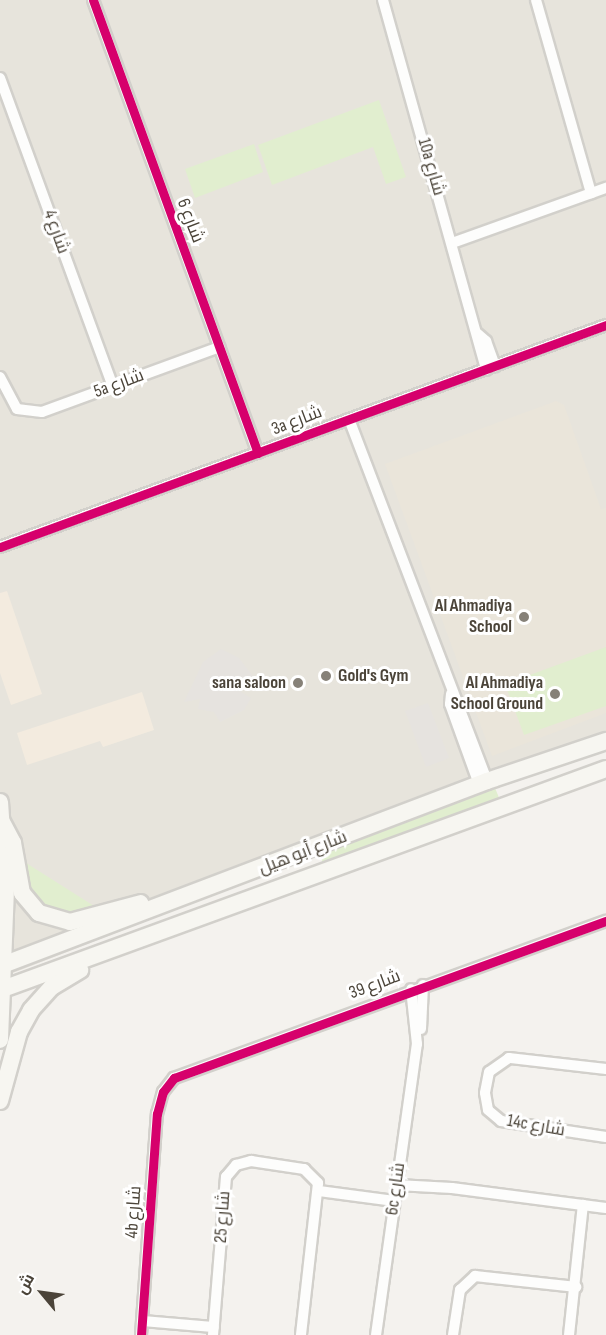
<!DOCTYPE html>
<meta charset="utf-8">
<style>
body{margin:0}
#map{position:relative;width:606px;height:1335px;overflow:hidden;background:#f4f2ee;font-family:"Sofia Sans Condensed",Cairo,sans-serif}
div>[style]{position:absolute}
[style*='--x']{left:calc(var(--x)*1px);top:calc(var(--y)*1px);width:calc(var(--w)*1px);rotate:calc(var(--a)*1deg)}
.residential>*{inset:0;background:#e7e4dc}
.commercial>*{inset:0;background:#f3ebdf}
.education>*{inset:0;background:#eae5da}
.green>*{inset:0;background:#e1eecf}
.parking>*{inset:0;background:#e6e3df}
.roads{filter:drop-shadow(2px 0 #d2d0cb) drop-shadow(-2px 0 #d2d0cb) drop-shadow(0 2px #d2d0cb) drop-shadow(0 -2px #d2d0cb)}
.street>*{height:10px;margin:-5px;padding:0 5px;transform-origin:5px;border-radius:5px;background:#fdfdfc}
.secondary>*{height:16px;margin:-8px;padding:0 8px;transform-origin:8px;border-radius:8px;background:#f7f6f1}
.cycleway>*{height:9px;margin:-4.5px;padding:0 4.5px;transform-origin:4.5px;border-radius:4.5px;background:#d6006c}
.dots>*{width:16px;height:16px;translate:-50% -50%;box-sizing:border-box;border:3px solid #fff;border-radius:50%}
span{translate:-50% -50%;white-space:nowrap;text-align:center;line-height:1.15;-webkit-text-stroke:6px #fff;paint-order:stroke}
.street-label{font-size:18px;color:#4b4439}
.poi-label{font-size:18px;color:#4b4439;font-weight:700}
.right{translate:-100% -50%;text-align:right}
.left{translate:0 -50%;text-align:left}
.north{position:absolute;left:12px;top:1263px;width:60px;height:60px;-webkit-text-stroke:4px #fff;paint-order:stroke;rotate:299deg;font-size:16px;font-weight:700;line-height:24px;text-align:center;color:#4b4439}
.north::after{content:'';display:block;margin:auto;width:21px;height:27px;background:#4b4439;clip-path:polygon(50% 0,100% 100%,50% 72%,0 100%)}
</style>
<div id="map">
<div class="residential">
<div style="clip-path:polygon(0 0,606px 0,606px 748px,365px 836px,0 978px)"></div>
</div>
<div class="commercial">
<div style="clip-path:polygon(7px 591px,42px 694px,11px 705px,0 673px,0 593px)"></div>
<div style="clip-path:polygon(142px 692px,154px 730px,103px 747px,100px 741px,27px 765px,17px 733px)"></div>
</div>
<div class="education">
<div style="clip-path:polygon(556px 401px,564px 405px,601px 509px,606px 508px,606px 713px,492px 756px,385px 464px)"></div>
</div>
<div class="green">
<div style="clip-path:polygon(379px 100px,406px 177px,386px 184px,373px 147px,272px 185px,258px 145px)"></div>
<div style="clip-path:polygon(254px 144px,263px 172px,195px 198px,185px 169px)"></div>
<div style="clip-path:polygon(606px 647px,606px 706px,524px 735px,505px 684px)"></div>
<div style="clip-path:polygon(495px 788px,500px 800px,323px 864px,321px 856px,364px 836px)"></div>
<div style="clip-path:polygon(23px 861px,94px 906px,95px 910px,72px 916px,44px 908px,30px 891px)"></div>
</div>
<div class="parking">
<div style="clip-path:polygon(221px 649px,239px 658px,253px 676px,241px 692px,251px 698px,244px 710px,220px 722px,214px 712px,198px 709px,200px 699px,184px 702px,203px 662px)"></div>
<div style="clip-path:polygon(428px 703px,449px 758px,426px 767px,405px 711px)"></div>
</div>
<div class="roads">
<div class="street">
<div style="--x:93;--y:0;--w:482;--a:70"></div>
<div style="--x:383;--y:0;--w:384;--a:74.4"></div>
<div style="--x:536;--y:0;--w:201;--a:74.1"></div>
<div style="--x:0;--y:78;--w:328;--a:69.9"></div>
<div style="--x:452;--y:243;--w:164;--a:-19.7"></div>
<div style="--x:478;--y:334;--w:11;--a:41"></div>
<div style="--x:486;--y:341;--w:27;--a:70"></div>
<div style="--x:0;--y:377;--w:36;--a:62"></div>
<div style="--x:17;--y:409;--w:25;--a:7"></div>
<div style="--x:42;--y:412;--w:189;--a:-20.1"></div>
<div style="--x:349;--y:419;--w:387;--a:69.1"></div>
<div style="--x:0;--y:547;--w:645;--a:-20.12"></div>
<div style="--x:451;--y:694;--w:10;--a:96"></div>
<div style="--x:450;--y:704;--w:85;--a:70.1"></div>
<div style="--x:421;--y:1029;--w:44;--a:-87.4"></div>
<div style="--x:606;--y:1069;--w:98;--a:-173.5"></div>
<div style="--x:509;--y:1058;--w:24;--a:145"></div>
<div style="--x:489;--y:1072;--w:21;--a:101"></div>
<div style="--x:485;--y:1093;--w:17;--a:80"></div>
<div style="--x:488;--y:1110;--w:17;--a:40"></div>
<div style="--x:501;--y:1121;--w:106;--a:8.7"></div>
<div style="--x:397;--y:1185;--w:55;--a:3.1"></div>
<div style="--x:452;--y:1188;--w:155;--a:7.4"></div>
<div style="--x:319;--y:1191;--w:76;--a:7.6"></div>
<div style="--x:142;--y:1321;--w:72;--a:4.8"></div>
<div style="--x:141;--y:1335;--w:222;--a:-85.9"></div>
<div style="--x:157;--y:1114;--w:23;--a:-75"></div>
<div style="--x:163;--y:1092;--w:18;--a:-52"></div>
<div style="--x:174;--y:1078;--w:460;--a:-20"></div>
<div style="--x:213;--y:1335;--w:159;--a:-85.3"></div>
<div style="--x:226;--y:1177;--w:16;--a:-50"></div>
<div style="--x:236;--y:1165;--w:16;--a:-15"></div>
<div style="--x:251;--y:1161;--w:54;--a:8.6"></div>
<div style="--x:304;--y:1169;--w:20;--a:45"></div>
<div style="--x:318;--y:1183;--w:153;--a:96.4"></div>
<div style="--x:376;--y:1335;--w:294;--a:-82"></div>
<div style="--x:417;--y:1044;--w:55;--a:-96.2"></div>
<div style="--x:453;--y:1335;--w:46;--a:-81.2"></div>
<div style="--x:460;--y:1290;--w:21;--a:-43"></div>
<div style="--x:475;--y:1276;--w:102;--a:6.2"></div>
<div style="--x:569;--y:1335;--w:131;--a:-83.9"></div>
</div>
<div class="secondary">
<div style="--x:0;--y:802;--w:87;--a:86.1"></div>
<div style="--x:6;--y:889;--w:151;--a:92.3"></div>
<div style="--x:2;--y:822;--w:24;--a:62"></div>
<div style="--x:13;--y:843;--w:51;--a:79.8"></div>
<div style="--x:22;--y:893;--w:26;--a:50"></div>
<div style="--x:39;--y:913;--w:32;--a:16"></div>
<div style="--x:70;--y:922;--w:73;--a:-15"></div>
<div style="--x:0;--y:966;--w:521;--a:-20.8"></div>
<div style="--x:487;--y:781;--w:126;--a:-18.6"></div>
<div style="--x:0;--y:990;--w:645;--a:-20.04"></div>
<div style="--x:0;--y:1101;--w:72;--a:-74.6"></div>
<div style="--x:19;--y:1032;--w:25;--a:-61"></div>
<div style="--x:31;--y:1010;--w:31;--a:-48"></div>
<div style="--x:52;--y:987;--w:33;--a:-31"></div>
</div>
</div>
<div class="cycleway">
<div style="--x:93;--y:0;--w:482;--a:70"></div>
<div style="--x:0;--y:547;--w:645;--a:-20.12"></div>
<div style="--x:141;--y:1335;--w:222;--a:-85.9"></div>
<div style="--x:157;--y:1114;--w:23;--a:-75"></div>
<div style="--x:163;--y:1092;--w:18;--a:-52"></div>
<div style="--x:174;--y:1078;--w:460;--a:-20"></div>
</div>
<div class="dots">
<div style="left:524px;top:617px;background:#868178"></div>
<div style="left:326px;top:676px;background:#868178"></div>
<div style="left:298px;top:683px;background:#868178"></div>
<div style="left:555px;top:694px;background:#868178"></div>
</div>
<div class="street-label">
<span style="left:431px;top:167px;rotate:74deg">10a شارع</span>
<span style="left:190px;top:221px;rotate:69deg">شارع 6</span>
<span style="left:56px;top:232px;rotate:70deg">شارع 4</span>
<span style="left:119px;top:384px;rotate:-20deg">5a شارع</span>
<span style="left:297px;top:421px;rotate:-21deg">3a شارع</span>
<span style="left:303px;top:853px;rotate:-21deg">شارع أبو هيل</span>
<span style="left:375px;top:985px;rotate:-20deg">شارع 39</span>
<span style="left:536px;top:1126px;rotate:10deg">14c شارع</span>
<span style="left:396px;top:1189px;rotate:-82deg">6c شارع</span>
<span style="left:134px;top:1212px;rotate:-86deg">4b شارع</span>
<span style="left:223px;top:1217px;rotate:-86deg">شارع 25</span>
</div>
<div class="poi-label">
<span class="right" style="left:512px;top:617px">Al Ahmadiya<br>School</span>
<span class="left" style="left:338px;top:676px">Gold's Gym</span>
<span class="right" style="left:286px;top:683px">sana saloon</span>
<span class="right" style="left:543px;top:694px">Al Ahmadiya<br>School Ground</span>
</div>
<div class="north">ش</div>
</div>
